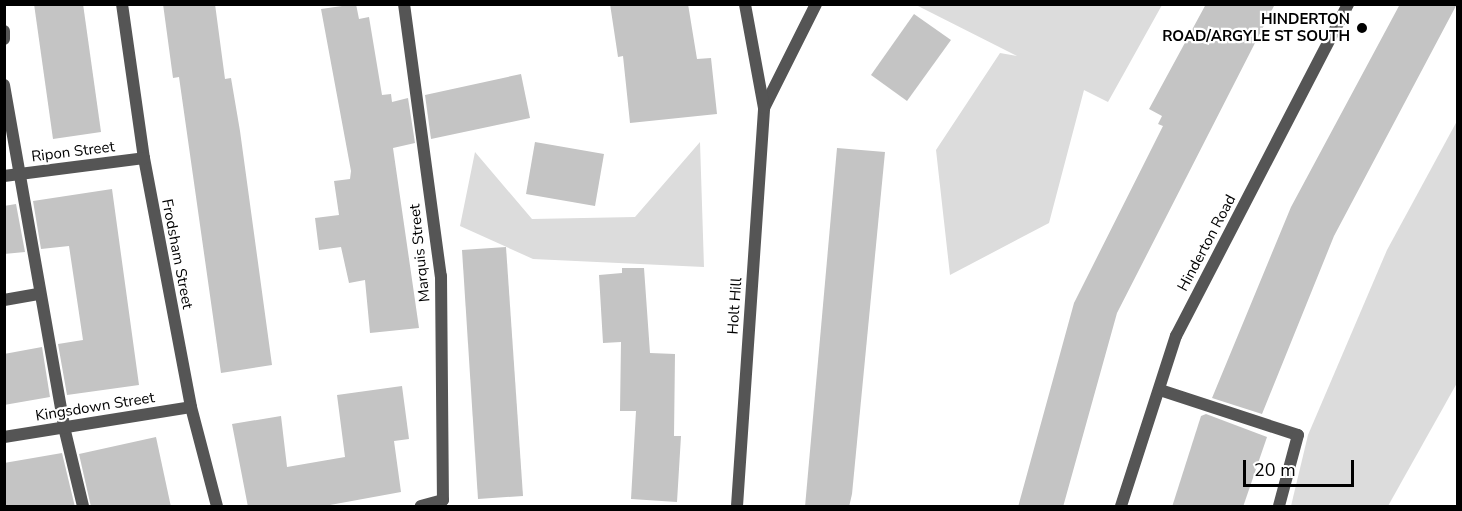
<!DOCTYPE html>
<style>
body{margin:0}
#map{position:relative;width:1462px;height:511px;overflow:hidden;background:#fff;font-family:"Nunito Sans",sans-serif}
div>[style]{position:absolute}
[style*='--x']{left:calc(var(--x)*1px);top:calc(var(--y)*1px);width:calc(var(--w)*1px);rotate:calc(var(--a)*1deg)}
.green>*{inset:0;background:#dcdcdc}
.building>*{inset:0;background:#c4c4c4}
.lane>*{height:12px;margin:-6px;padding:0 6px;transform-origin:6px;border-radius:6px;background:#555}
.street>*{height:12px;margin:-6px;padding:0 6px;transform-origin:6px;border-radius:6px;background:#555}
.dots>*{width:16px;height:16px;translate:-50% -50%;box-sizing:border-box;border:3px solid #fff;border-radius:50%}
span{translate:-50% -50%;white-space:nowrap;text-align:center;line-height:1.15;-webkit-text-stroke:4.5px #fff;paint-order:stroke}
.poi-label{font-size:15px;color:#000;font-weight:700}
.right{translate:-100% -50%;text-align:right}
.street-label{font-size:15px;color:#000}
.frame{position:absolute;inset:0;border:6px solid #000;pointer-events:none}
.scale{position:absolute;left:1243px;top:460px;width:111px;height:27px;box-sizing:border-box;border:3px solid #000;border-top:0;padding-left:8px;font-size:18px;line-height:21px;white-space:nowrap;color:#000;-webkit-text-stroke:4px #fff;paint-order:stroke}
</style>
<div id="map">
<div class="green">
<div style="clip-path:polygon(916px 5px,1162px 5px,1108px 102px,1084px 90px,1049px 223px,950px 275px,936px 150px,1000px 53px,1017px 56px)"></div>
<div style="clip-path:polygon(1457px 121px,1457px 383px,1388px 506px,1291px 506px,1308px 435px,1387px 250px)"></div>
<div style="clip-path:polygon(700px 142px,704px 267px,533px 259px,460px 226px,475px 152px,532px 219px,635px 217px)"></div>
</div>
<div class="building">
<div style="clip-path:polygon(34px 4px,83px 4px,101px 132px,53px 139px)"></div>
<div style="clip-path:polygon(163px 4px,215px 4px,225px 79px,231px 78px,240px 131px,272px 365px,221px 373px,179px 77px,173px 78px)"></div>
<div style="clip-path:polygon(356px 4px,359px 19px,369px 17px,382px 95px,391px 94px,392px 102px,408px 98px,415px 143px,393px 148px,419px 328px,370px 333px,365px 280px,349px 283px,341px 247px,319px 250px,315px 218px,339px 215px,334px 181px,350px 179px,351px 171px,321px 9px)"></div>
<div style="clip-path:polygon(610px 4px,688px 4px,697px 59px,711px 58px,717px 114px,630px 123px,623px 56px,618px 57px)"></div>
<div style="clip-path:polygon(1206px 4px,1275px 4px,1117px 313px,1063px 507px,1018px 507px,1074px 303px,1163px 126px,1158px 124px,1162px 116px,1149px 109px)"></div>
<div style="clip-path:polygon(1400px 4px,1457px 4px,1334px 236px,1262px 414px,1212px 398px,1291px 207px)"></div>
<div style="clip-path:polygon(914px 14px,951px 40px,907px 101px,871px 75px)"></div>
<div style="clip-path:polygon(521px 74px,530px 118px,431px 139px,425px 95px)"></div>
<div style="clip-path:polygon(535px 142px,604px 154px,595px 206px,526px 194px)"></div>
<div style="clip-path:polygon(837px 148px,885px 152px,852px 494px,849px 507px,805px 507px)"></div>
<div style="clip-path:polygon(112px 189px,139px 385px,67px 395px,58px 344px,83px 340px,69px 246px,41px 249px,33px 201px)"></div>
<div style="clip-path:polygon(16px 204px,25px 252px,4px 254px,4px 206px)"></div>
<div style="clip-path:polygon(506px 247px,523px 496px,478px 499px,462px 250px)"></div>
<div style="clip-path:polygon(622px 268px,644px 268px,650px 353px,675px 354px,674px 436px,681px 436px,677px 502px,631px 499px,636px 411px,620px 411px,621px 342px,603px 343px,599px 275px,622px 273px)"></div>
<div style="clip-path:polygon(42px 347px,50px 397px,4px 405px,4px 354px)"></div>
<div style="clip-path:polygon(402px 386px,409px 439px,394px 441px,401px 492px,319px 507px,248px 507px,232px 424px,281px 416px,287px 467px,345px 457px,337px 395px)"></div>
<div style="clip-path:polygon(1206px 414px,1267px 437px,1243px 507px,1172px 507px,1201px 416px)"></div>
<div style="clip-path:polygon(156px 437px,171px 507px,91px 507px,79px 454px)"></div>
<div style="clip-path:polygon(62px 453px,75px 507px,4px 507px,4px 463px)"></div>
</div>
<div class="lane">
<div style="--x:4;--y:31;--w:8;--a:90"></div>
<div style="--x:4;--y:85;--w:347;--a:80"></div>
<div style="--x:64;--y:427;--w:81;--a:76.5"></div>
<div style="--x:4;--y:300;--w:36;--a:-10"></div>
<div style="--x:1160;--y:390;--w:145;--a:18.1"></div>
<div style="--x:1298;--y:435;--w:73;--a:105"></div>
</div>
<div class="street">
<div style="--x:122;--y:4;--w:156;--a:81.9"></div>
<div style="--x:144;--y:158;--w:253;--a:79.3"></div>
<div style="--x:191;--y:407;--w:102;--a:75.3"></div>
<div style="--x:404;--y:4;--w:275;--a:82.3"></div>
<div style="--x:441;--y:276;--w:224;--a:89.5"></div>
<div style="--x:443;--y:500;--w:23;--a:165"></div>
<div style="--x:764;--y:108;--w:116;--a:-63.4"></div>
<div style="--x:4;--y:176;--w:141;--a:-7.3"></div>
<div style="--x:4;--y:437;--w:189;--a:-9.1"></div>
<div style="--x:737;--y:506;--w:399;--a:-86.1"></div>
<div style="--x:764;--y:108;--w:106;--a:-100.4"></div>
<div style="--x:1121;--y:506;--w:179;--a:-72.1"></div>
<div style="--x:1176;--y:336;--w:374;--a:-62.6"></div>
</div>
<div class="dots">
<div style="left:1362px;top:28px;background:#000"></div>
</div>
<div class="poi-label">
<span class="right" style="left:1350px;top:28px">HINDERTON<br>ROAD/ARGYLE ST SOUTH</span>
</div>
<div class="street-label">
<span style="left:73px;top:152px;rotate:-7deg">Ripon Street</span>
<span style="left:1207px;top:243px;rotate:-62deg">Hinderton Road</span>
<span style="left:420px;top:253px;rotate:-96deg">Marquis Street</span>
<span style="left:177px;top:254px;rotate:79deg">Frodsham Street</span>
<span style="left:735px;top:306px;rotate:-86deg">Holt Hill</span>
<span style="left:95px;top:407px;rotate:-9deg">Kingsdown Street</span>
</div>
<div class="frame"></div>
<div class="scale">20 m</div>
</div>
